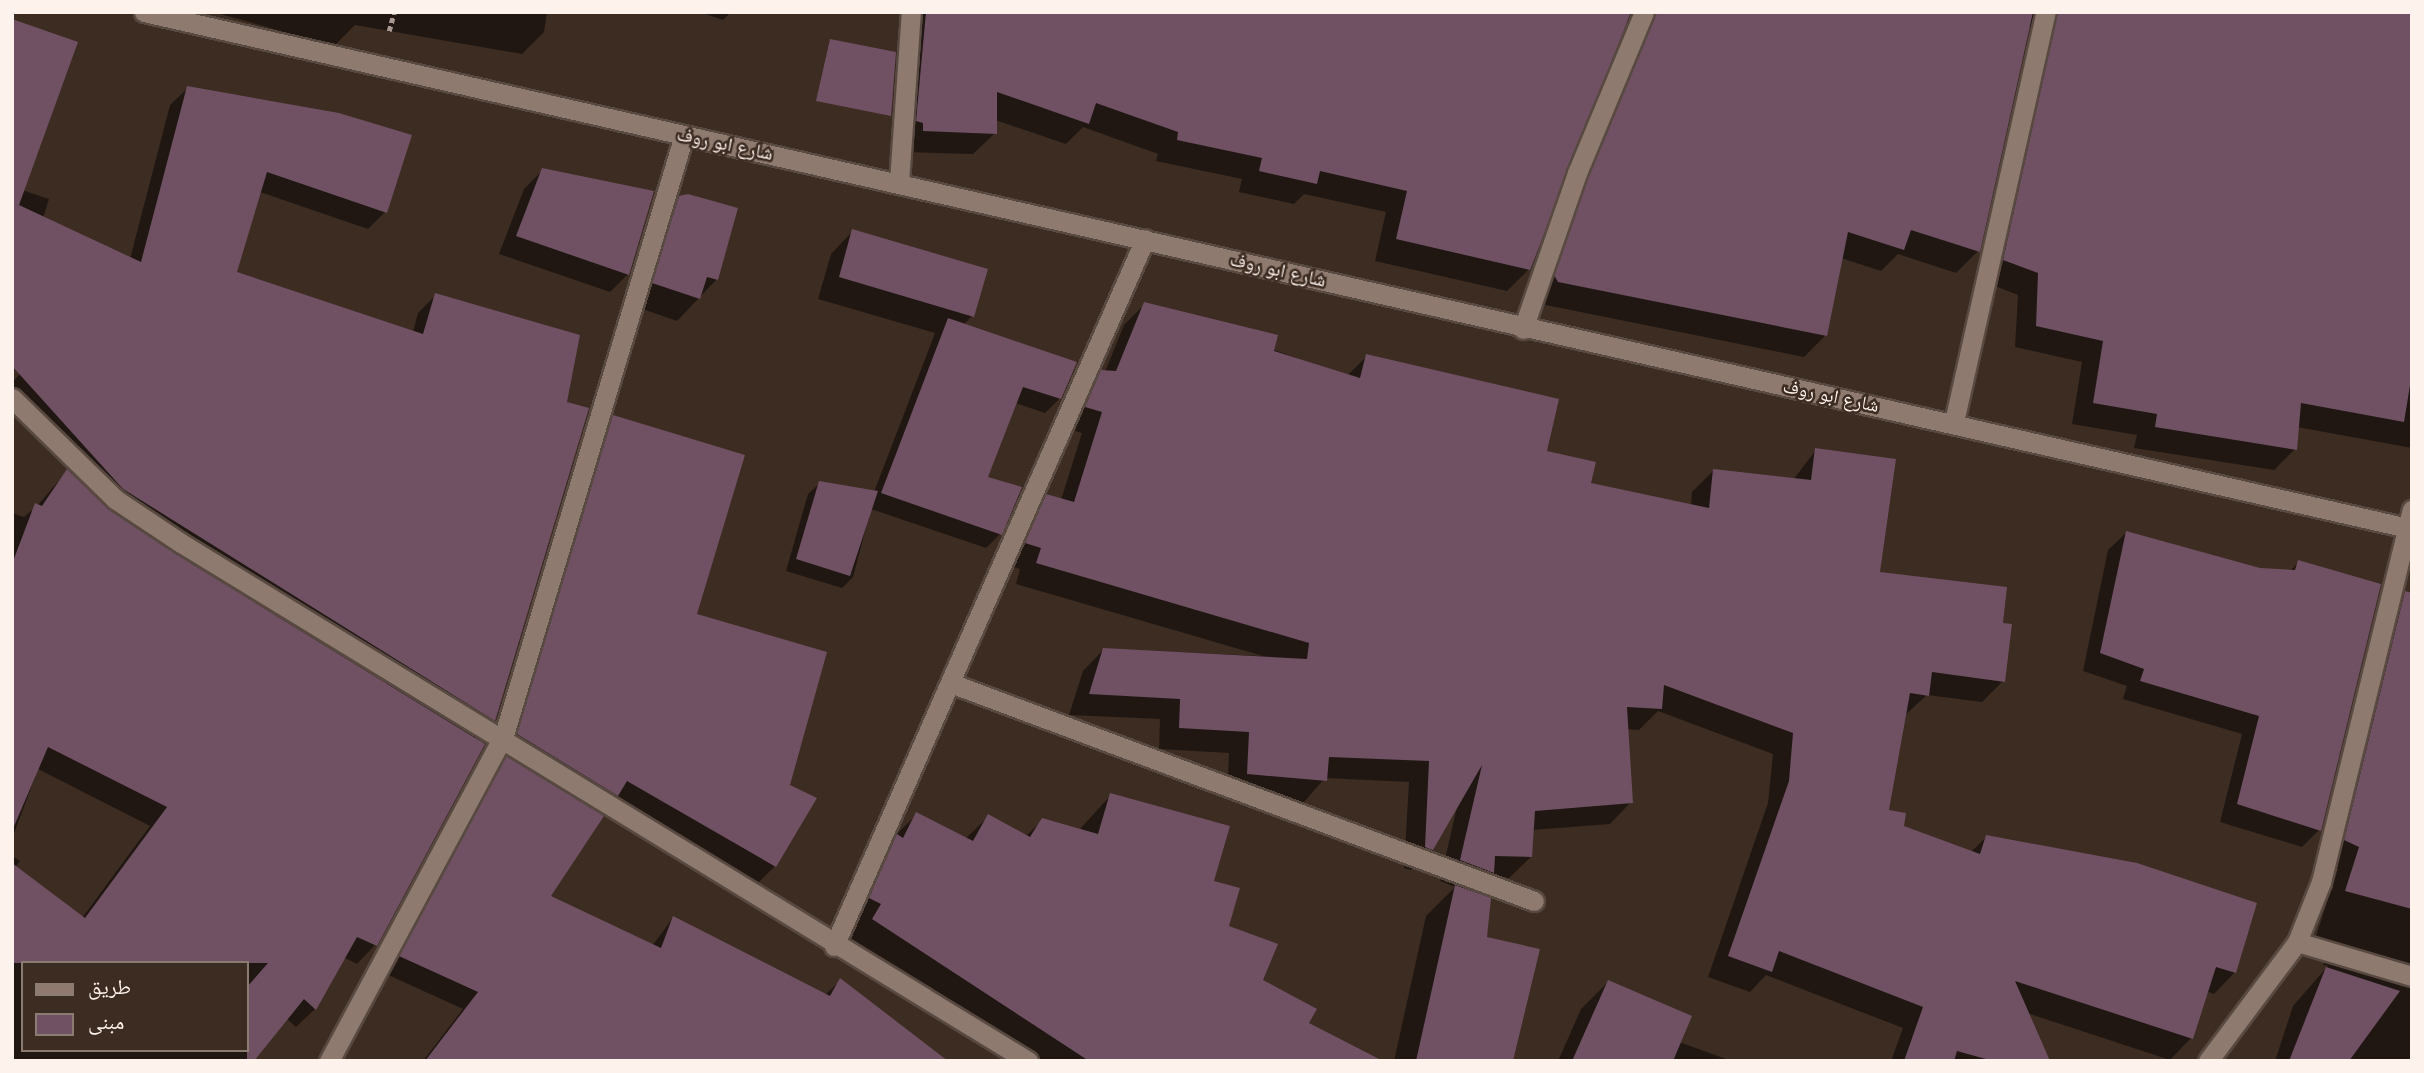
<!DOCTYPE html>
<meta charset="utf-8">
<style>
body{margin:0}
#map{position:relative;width:2424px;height:1073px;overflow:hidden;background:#3d2c22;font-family:Inter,"Noto Naskh Arabic",sans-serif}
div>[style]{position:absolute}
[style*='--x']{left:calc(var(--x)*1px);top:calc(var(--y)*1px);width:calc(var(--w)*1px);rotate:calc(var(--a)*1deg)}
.shadow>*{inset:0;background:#0007}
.building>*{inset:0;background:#6f5163}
.path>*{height:4.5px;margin-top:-2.25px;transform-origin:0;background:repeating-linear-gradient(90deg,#a79991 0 5px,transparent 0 8.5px)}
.roads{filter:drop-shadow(2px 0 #584941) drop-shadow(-2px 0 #584941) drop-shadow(0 2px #584941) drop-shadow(0 -2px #584941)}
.minor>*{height:19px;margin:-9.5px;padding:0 9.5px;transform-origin:9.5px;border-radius:9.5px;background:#8f7a6f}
.tertiary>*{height:19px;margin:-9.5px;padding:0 9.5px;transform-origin:9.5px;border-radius:9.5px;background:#8f7a6f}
span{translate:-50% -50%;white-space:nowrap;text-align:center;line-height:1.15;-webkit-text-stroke:5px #3d2c22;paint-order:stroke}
.street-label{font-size:19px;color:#fef2ec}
.frame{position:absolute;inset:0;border:14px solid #fef2ec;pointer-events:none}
.legend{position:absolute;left:21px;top:961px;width:228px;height:91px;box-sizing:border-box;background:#3d2c22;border:2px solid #8a7b73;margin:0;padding:9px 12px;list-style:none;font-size:21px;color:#fef2ec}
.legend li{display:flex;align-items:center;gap:14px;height:35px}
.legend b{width:35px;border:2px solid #8a7b73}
</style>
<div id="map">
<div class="shadow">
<div style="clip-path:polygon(213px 12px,547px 12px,544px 32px,522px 54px,355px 25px,334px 46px)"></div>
<div style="clip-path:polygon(700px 12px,731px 12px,723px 20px)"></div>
<div style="clip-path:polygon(906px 12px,2412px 12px,2412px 448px,2297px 427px,2295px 449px,2274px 470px,2134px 448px,2137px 435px,2072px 424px,2082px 362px,2015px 347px,2018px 295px,1982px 281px,2037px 37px,2029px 25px,1978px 251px,1956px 273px,1898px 254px,1881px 271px,1841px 258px,1826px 335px,1804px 357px,1536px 303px,1635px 39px,1626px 20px,1529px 269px,1507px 291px,1375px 261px,1386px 212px,1304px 194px,1294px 204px,1239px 192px,1242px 179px,1156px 161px,1158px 154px,1083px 127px,1066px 144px,995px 120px,995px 133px,973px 154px,902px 152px)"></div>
<div style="clip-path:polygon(evenodd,12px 24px,22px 190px,49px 199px,43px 218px,130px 259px,170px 105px,188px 88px,385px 212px,368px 229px,260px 192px,235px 273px,413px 332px,418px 313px,436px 295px,494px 720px,475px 739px,375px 945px,357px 964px,343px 957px,315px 1009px,296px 1027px,286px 1018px,252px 1061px,12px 1061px,12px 856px,20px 861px,15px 867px,82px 918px,150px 826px,38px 769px,12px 839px,12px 513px,24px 517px,37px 506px,68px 470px,69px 460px,12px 405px,12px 383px,25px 368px,12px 24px,125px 518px,387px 682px,385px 684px,173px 555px,125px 518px,12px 24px,23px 963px,247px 963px,247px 1050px,23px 1050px,23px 963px)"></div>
<div style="clip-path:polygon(543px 170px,628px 274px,610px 292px,499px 254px,524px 189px)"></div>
<div style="clip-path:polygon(679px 197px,717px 279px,677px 321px,631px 305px,657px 220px)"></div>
<div style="clip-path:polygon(853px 231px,972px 316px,963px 325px,1060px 398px,1045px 413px,1015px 403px,985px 478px,1000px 534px,986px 548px,871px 509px,853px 577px,842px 588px,786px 571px,808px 494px,820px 483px,874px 492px,935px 333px,818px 299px,831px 254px)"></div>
<div style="clip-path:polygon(1145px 304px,1347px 376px,1367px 356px,1545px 452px,1589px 485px,1691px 506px,1692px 492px,1713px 471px,1793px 480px,1816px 450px,1878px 574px,2001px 624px,2003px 681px,1982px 702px,1927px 695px,1904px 716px,1887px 811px,1902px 827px,1971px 852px,1986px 837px,2235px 972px,2214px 994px,2206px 991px,2191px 1038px,2170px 1060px,2027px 1013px,2048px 1061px,1891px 1061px,1903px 1028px,1766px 975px,1750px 992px,1708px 977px,1768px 803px,1773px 754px,1658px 711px,1639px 730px,1626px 729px,1631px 802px,1610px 824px,1532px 830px,1531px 857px,1509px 878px,1487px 877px,1471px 893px,1511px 1061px,1394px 1061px,1426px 916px,1455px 887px,1440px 881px,1457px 807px,1411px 870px,1404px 868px,1409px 782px,1325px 778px,1304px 802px,1227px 795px,1229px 753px,1159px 749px,1160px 719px,1069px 715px,1083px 671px,1104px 649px,1263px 656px,1016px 584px,1020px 569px,1005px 564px,1025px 517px,1047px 496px,1061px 500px,1082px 433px,1065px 428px,1080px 394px,1105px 372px,1124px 325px)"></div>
<div style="clip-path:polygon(613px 417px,694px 615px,788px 786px,775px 866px,757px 884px,611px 800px,549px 896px,652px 946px,673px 918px,825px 995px,841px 980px,946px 1061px,423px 1061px,463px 1009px,384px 973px,490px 775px,508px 757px,500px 752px,595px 436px)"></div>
<div style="clip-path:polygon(2126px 533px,2259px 570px,2290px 571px,2298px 563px,2319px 830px,2302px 847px,2220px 822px,2242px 734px,2123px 699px,2127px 686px,2083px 671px,2108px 550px)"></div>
<div style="clip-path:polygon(2405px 595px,2412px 598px,2412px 1061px,2275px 1061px,2293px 1006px,2328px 966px,2323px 965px,2332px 952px,2313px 945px,2338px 869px,2323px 862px,2383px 617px)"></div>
<div style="clip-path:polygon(1111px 795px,1212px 882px,1227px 927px,1261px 981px,1307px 1024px,1316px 1061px,1014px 1061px,844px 949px,852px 934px,840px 927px,887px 844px,917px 814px,965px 839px,988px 817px,1025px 837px,1043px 820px,1079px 830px)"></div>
<div style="clip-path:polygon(1608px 982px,1679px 1042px,1732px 1061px,1558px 1061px,1581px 1009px)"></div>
</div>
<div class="building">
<div style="clip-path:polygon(926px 12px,1631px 12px,1530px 270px,1396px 239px,1407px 191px,1320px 171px,1317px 184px,1259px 171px,1262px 158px,1177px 140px,1178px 132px,1096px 103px,1089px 124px,997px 92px,997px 134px,923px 131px,923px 123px,916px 121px)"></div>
<div style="clip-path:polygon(1656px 12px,2033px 12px,1980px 252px,1911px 230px,1904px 250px,1848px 232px,1827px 336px,1558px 282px,1554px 275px,1588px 177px)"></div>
<div style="clip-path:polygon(2058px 12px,2412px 12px,2412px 373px,2404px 422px,2301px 403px,2297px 450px,2155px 427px,2157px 414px,2093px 403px,2103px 341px,2036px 326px,2038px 273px,2003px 260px)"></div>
<div style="clip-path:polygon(12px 19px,78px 42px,19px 205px,141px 262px,187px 86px,339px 113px,412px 135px,387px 213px,267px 172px,237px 272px,423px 334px,435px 293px,580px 335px,567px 402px,589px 408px,495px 721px,123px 489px,12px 366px)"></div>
<div style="clip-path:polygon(830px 39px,896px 52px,891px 116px,816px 101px)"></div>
<div style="clip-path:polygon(542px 168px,654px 191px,629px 275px,516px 236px)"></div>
<div style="clip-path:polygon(688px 194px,738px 208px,718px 280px,707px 277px,700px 299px,652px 283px,679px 196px)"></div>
<div style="clip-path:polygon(852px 229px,988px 269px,974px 317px,839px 277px)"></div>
<div style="clip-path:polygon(1144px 302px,1278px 335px,1274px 351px,1360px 378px,1366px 354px,1559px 399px,1547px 451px,1596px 462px,1591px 483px,1709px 508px,1713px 469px,1811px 480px,1815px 448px,1896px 459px,1880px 572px,2007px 587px,2003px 623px,2012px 624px,2005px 682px,1932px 672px,1929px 696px,1910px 693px,1889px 810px,1906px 813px,1904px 826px,1980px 854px,1986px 835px,2137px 863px,2257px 903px,2236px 973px,2216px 967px,2193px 1039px,2015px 981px,2050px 1061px,1993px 1061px,1957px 1051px,1954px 1061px,1904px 1061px,1923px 1007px,1779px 951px,1772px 972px,1728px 956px,1789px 781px,1793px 733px,1664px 685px,1662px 709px,1627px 707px,1633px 803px,1535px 811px,1532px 857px,1495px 856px,1494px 873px,1460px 860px,1482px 765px,1433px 850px,1425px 847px,1429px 761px,1329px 757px,1327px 781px,1247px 774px,1249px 732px,1179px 728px,1180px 699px,1089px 694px,1103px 648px,1307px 659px,1309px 643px,1036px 563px,1041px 548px,1025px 543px,1046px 494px,1074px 502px,1102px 412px,1085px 407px,1101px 370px,1116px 371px)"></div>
<div style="clip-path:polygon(948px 318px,1077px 362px,1061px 399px,1023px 387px,988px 477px,1022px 487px,1002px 535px,881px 493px)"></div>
<div style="clip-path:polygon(613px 415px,745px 455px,697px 614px,827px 652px,790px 785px,817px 798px,776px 867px,627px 781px,618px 796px,517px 734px)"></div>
<div style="clip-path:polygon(67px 469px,108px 509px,174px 553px,485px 744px,377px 946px,357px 937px,316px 1010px,304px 999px,254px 1061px,247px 1061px,247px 987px,268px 963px,12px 963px,12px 863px,85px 918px,167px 807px,48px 747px,12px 831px,12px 564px,35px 503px,42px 506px)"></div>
<div style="clip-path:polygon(819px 481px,878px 491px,850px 576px,796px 559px)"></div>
<div style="clip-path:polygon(2126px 531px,2260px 568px,2295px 570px,2298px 560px,2381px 584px,2321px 831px,2237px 804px,2259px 716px,2140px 681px,2144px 669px,2100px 653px)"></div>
<div style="clip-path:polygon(2405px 591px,2412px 593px,2412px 909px,2345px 891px,2359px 847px,2344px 840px)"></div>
<div style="clip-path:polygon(506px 756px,604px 816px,551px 896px,661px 948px,673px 916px,830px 996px,840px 978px,948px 1061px,425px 1061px,478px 992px,399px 956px)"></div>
<div style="clip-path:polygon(1110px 793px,1230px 826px,1214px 881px,1240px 888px,1229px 926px,1278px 944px,1263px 980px,1317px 1009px,1309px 1023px,1383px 1061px,1089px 1061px,872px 919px,881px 904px,869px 898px,897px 834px,903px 838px,916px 812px,973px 841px,988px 814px,1030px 837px,1042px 818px,1098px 834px)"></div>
<div style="clip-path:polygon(1455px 885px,1491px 898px,1487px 937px,1540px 949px,1513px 1061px,1416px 1061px)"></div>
<div style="clip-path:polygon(2326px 967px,2400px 991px,2349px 1061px,2289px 1061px)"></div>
<div style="clip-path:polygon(1608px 980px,1692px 1016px,1673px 1061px,1572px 1061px)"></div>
</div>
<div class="path">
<div style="--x:389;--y:31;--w:20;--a:-75"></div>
</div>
<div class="roads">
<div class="minor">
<div style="--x:899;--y:182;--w:170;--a:-86"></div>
<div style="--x:1523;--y:329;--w:165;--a:-70.9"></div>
<div style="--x:1577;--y:173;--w:174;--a:-67.4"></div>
<div style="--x:12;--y:398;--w:144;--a:44.4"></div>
<div style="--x:115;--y:499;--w:79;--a:33.7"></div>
<div style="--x:181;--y:543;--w:993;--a:31.45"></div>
<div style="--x:1954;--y:422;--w:420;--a:-77.4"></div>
<div style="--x:953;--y:684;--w:620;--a:20.48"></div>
<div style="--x:2297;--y:942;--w:120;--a:16.5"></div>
<div style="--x:834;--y:946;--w:772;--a:-66.26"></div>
<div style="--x:329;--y:1061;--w:370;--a:-61.8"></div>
<div style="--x:504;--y:735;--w:626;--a:-73.3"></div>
<div style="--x:2208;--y:1061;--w:149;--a:-53.2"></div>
<div style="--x:2297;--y:942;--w:65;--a:-68.2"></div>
<div style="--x:2321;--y:882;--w:383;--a:-76.3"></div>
</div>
<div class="tertiary">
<div style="--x:144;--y:12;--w:2326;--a:12.84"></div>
</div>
</div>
<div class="street-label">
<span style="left:725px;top:144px;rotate:12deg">شارع ابو روف</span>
<span style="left:1278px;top:270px;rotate:13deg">شارع ابو روف</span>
<span style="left:1831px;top:396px;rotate:12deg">شارع ابو روف</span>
</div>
<div class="frame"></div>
<ul class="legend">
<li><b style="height:9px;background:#8f7a6f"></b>طريق</li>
<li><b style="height:19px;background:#6f5163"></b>مبنى</li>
</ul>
</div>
